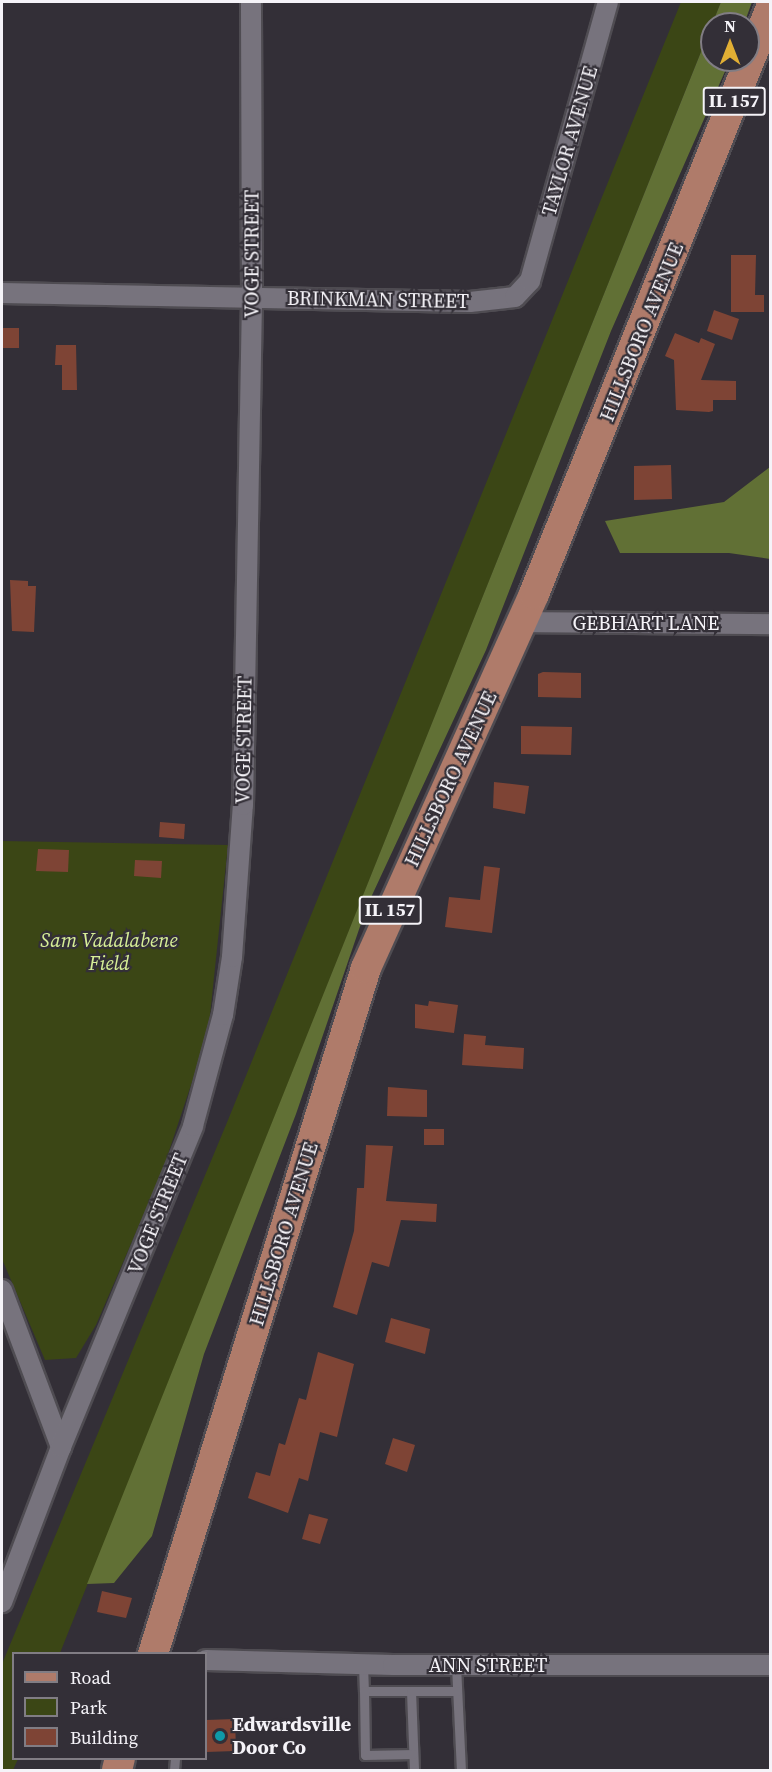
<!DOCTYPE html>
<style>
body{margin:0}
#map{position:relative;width:772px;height:1772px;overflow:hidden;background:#332f37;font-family:"Source Serif 4",serif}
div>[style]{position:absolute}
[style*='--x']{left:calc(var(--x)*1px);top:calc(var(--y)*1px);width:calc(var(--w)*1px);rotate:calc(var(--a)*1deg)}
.green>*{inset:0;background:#3b4615}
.forest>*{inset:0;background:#617035}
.building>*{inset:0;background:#7e4435}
.roads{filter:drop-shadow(2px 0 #4f4c52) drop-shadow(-2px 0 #4f4c52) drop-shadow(0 2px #4f4c52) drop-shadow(0 -2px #4f4c52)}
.service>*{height:9px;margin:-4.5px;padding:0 4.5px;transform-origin:4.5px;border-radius:4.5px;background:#77737d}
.minor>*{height:20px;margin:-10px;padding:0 10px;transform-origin:10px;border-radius:10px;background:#77737d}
.primary>*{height:30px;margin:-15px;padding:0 15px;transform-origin:15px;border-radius:15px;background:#af7b6a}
.dots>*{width:16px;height:16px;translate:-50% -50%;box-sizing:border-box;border:3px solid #332f37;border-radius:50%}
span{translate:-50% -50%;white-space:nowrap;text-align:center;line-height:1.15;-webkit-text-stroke:4.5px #332f37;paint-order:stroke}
.shield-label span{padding:2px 4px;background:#332f37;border:2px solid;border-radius:4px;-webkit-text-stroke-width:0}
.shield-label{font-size:18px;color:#f5f3f8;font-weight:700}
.street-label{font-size:20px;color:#f5f3f8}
.park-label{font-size:20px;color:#d7ef97;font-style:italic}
.poi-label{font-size:20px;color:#f5f3f8;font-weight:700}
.left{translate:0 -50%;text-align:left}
.frame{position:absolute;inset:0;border:3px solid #f5f3f8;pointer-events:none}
.legend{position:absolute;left:12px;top:1652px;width:195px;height:108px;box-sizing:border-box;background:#332f37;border:2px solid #817d84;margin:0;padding:8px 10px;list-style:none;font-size:18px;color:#f5f3f8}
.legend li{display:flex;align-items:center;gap:12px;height:30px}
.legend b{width:30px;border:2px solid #817d84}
.north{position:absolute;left:700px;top:12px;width:60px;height:60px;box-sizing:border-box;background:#332f37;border:2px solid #817d84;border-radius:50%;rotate:0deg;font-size:16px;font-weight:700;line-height:24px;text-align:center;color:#f5f3f8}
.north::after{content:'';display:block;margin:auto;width:21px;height:27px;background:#e2af34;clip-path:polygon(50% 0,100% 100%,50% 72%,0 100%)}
</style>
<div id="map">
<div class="green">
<div style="clip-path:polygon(681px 2px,721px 2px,60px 1653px,14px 1654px,14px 1758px,18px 1759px,13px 1770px,2px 1770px,2px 1664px,228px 1120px)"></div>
<div style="clip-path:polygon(2px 841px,228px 845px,208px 1034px,162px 1172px,96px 1325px,76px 1358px,45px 1360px,2px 1259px)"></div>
</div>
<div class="forest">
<div style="clip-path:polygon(721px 2px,752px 2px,744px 24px,712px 24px,712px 60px,730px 60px,611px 331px,486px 650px,367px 906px,296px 1114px,204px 1354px,152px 1536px,114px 1583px,87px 1584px)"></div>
<div style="clip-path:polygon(770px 467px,770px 559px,729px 553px,620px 553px,605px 521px,724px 502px)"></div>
</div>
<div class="building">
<div style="clip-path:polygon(731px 255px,756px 255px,755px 295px,764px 295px,764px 312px,731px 312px)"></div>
<div style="clip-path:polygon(714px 310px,739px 319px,732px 340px,707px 331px)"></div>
<div style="clip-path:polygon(2px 328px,19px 328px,19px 348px,2px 348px)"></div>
<div style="clip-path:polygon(675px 333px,699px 343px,701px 338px,715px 344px,701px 380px,736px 381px,736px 400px,713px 400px,713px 411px,709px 412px,676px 410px,674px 360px,665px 356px)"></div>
<div style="clip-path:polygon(56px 345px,76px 345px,77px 390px,62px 390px,62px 365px,55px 365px)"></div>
<div style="clip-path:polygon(671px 465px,672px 499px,634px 500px,634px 466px)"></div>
<div style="clip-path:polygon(10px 580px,28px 581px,28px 586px,36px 586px,34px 632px,12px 631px)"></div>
<div style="clip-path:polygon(543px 672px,581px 673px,581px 698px,538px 697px,538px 674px)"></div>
<div style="clip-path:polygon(521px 726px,572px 727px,571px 755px,521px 754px)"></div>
<div style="clip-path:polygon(494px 782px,529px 786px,525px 814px,493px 808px)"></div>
<div style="clip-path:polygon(160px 822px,185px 824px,184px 839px,159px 837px)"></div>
<div style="clip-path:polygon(38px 849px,69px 850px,68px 872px,36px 871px)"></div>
<div style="clip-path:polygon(135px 860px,162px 861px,161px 878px,134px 876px)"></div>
<div style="clip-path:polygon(484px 866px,500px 868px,492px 933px,445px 927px,449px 897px,480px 900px)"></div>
<div style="clip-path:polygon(429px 1001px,458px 1005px,454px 1033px,415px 1028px,415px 1004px,428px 1006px)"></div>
<div style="clip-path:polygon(464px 1034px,486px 1036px,485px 1045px,524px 1048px,523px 1069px,462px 1065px)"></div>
<div style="clip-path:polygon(388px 1087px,427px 1090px,427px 1117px,387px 1116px)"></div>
<div style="clip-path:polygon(424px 1129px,444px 1129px,444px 1145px,424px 1145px)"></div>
<div style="clip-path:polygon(366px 1145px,393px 1146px,386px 1201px,437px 1204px,436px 1222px,401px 1220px,389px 1267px,372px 1262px,357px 1315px,333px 1307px,354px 1231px,357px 1188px,364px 1188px)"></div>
<div style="clip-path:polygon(391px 1318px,430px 1329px,425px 1354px,385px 1342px)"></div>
<div style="clip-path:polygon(318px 1352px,354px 1364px,337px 1437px,320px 1432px,308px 1481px,299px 1478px,288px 1513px,248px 1498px,256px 1472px,270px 1476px,279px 1443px,285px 1445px,299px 1398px,306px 1400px)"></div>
<div style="clip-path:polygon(393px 1438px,415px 1445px,407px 1472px,385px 1464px)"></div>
<div style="clip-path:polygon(309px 1514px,328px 1519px,320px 1544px,302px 1539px)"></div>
<div style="clip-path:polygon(102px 1591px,132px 1598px,126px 1618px,97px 1612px)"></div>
<div style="clip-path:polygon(235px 1719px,236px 1751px,206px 1752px,206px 1720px)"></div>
</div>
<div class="roads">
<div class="service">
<div style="--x:363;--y:1664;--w:27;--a:88"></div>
<div style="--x:364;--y:1691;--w:47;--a:0"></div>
<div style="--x:411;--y:1691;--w:79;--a:87.8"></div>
<div style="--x:456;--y:1665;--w:105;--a:87.3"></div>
<div style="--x:364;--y:1691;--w:64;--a:89.1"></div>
<div style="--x:365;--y:1755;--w:48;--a:-1.2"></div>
<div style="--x:411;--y:1691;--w:46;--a:0"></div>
<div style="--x:174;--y:1770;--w:12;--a:-85"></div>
</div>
<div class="minor">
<div style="--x:2;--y:293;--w:468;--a:1.1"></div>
<div style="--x:470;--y:302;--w:45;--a:-6.3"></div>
<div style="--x:515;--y:297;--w:22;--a:-47"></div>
<div style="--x:530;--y:281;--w:290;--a:-74.4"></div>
<div style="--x:522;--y:622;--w:248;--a:0.5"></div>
<div style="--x:2;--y:1290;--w:168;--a:69.4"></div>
<div style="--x:61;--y:1447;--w:166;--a:110.8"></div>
<div style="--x:61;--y:1447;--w:347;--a:-67.6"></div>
<div style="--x:193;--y:1126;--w:115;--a:-74.9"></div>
<div style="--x:223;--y:1015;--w:59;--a:-81.2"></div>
<div style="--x:232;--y:957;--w:152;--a:-85.9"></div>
<div style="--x:243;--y:805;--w:507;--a:-88.98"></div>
<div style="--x:252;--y:298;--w:296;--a:-90.2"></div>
<div style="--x:206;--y:1660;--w:187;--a:1.5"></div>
<div style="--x:393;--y:1665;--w:377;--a:0"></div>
</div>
<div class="primary">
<div style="--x:153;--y:1654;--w:718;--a:-72.75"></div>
<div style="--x:366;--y:968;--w:410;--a:-65.8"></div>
<div style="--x:534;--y:594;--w:630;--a:-68"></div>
<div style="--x:117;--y:1770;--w:12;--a:-76"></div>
</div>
</div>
<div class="dots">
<div style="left:220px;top:1736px;background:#0f9aa8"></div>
</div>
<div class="shield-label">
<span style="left:734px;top:101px">IL 157</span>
<span style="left:390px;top:910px">IL 157</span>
</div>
<div class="street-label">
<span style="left:570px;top:141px;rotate:-74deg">TAYLOR AVENUE</span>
<span style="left:252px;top:254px;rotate:-90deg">VOGE STREET</span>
<span style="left:378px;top:300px;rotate:1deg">BRINKMAN STREET</span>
<span style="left:642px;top:332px;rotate:-68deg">HILLSBORO AVENUE</span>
<span style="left:646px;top:623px">GEBHART LANE</span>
<span style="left:244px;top:740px;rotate:-89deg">VOGE STREET</span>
<span style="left:451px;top:779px;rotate:-65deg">HILLSBORO AVENUE</span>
<span style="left:158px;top:1214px;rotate:-68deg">VOGE STREET</span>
<span style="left:284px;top:1234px;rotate:-73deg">HILLSBORO AVENUE</span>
<span style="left:488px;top:1665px">ANN STREET</span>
</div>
<div class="park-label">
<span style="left:109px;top:952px">Sam Vadalabene<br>Field</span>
</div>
<div class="poi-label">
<span class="left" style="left:232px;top:1736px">Edwardsville<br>Door Co</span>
</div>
<div class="frame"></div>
<ul class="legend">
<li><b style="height:8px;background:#af7b6a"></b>Road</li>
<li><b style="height:16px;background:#3b4615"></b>Park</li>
<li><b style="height:16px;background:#7e4435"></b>Building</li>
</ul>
<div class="north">N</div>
</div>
